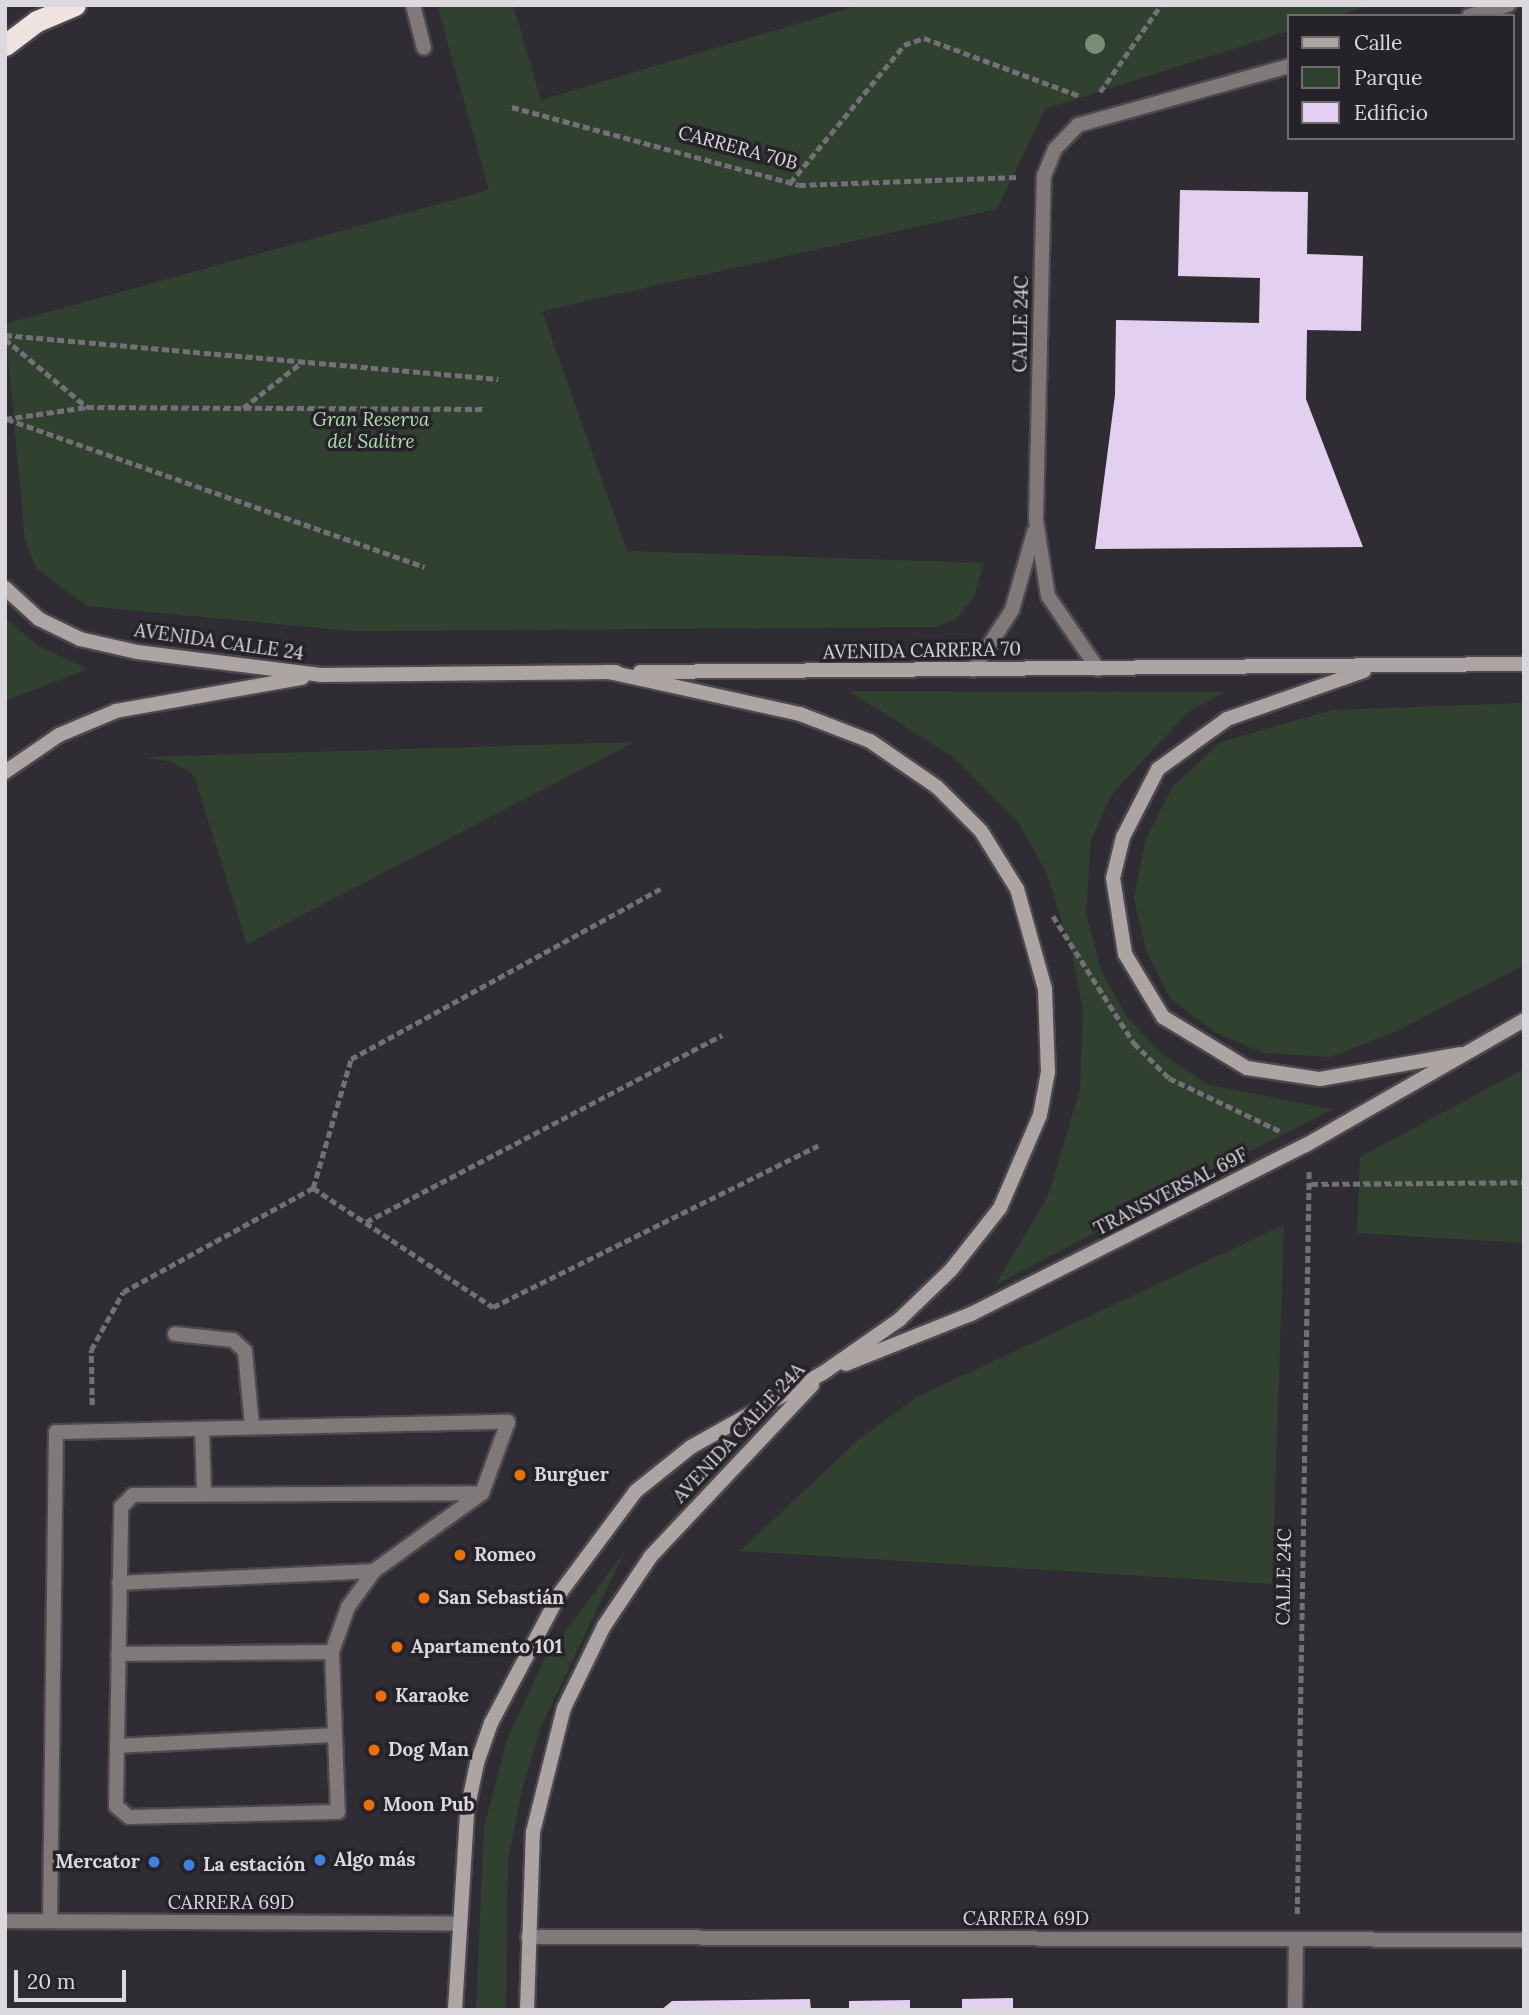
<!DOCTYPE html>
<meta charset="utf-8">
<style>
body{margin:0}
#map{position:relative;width:1529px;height:2015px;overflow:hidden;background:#302c33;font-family:Lora,serif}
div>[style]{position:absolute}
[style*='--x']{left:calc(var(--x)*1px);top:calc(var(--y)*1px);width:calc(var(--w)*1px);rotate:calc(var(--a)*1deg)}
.green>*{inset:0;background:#314130}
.building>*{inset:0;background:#e3d0f0}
.path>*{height:4.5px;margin-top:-2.25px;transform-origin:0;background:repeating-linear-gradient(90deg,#747077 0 7px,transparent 0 10.5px)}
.roads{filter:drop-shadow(2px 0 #4c484e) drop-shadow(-2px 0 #4c484e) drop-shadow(0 2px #4c484e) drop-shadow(0 -2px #4c484e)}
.lane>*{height:14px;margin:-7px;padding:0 7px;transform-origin:7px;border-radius:7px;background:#7f7a79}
.street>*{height:14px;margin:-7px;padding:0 7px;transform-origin:7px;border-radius:7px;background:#7f7a79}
.secondary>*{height:14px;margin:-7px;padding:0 7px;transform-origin:7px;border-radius:7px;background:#ada5a3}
.highway>*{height:21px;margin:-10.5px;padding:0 10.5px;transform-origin:10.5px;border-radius:10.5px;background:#f0e4e1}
.trees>*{width:20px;height:20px;margin:-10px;border-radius:50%;background:#788e77}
.dots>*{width:19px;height:19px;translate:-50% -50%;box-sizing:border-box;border:4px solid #262229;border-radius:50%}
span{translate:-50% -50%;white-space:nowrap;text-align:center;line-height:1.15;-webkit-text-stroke:7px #262229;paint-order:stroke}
.street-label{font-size:19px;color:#dcd9de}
.park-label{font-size:19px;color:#b2deaf;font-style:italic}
.poi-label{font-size:19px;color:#dcd9de;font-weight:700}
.left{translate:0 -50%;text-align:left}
.right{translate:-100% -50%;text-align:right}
.frame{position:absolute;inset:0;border:7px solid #dcd9de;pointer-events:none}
.legend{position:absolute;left:1287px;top:14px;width:228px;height:126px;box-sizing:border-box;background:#262229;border:2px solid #6f6b71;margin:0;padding:9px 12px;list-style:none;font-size:21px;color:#dcd9de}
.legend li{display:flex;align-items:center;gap:14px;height:35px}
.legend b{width:35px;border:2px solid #6f6b71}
.scale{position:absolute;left:14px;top:1970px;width:112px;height:32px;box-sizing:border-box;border:4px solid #dcd9de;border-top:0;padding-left:9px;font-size:21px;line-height:24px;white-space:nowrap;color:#dcd9de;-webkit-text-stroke:5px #262229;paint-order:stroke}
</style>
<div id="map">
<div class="green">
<div style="clip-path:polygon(437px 5px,513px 5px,541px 100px,860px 5px,1370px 5px,1337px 16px,1289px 16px,1289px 31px,1045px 109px,997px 209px,542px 311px,627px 551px,984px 563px,973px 599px,956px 619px,934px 627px,351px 631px,87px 606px,37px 569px,25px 541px,5px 324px,489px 190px)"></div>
<div style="clip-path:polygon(5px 618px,37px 645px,88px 669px,5px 701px)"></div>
<div style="clip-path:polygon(849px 691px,1225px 692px,1188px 712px,1112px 794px,1091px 840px,1086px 913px,1101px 970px,1126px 1016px,1162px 1054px,1209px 1085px,1332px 1109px,995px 1285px,1048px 1196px,1080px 1090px,1083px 1011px,1073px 957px,1046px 871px,1017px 821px,955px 758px)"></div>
<div style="clip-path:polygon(1524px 703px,1524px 965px,1397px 1031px,1330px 1057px,1264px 1053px,1214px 1032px,1170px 998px,1146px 950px,1134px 898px,1145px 841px,1173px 786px,1221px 742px,1332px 710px)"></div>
<div style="clip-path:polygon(634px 742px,247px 944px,194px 775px,172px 762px,145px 757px)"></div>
<div style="clip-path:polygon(1524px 1069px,1524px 1243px,1357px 1233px,1360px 1157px)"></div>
<div style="clip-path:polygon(1284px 1225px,1272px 1584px,740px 1551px,858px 1440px,917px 1397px)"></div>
<div style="clip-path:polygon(625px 1551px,542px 1724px,523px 1786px,508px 1859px,506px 2010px,476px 2010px,484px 1828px,507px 1740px,544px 1660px)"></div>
</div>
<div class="building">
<div style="clip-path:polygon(1180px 190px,1308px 192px,1307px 254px,1363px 256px,1361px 331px,1307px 330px,1306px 399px,1363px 547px,1095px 549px,1115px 395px,1116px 320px,1259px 323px,1260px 278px,1178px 276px)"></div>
<div style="clip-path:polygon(1013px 1998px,1013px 2010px,962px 2010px,962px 1999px)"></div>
<div style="clip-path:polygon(810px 1999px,811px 2010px,661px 2010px,672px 2001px)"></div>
<div style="clip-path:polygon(910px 2000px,910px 2010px,849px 2010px,849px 2001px)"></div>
</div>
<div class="path">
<div style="--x:1100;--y:92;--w:106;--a:-55"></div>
<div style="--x:512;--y:107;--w:297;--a:15.2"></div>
<div style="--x:799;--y:185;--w:220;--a:-2.1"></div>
<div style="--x:790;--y:183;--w:179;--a:-50.4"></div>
<div style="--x:904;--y:45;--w:21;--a:-19"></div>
<div style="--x:924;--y:38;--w:166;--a:20.4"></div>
<div style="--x:5;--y:335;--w:495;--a:5.1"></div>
<div style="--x:5;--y:339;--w:107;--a:39.7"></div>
<div style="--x:243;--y:408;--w:75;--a:-37.9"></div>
<div style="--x:5;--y:419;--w:83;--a:-8.3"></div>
<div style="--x:87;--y:407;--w:399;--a:0.3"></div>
<div style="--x:7;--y:419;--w:443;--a:19.5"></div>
<div style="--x:1053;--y:916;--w:151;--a:57.5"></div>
<div style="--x:1134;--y:1043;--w:49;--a:45"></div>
<div style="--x:1169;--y:1078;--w:123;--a:25.5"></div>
<div style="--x:1311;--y:1184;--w:213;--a:-0.5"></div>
<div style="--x:313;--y:1188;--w:216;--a:33.5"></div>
<div style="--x:493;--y:1307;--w:363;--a:-26.4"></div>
<div style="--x:366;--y:1222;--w:402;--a:-27.7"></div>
<div style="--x:92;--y:1405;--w:55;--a:-91"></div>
<div style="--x:91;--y:1350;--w:66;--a:-61.1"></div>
<div style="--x:123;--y:1292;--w:217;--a:-28.7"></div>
<div style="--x:313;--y:1188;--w:134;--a:-73.6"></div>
<div style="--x:351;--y:1059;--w:353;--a:-28.8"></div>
<div style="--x:1297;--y:1914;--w:744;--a:-89.08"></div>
</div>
<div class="roads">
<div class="lane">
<div style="--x:413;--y:5;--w:44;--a:75.7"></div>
<div style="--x:175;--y:1334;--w:58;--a:5.9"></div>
<div style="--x:233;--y:1340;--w:16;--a:43"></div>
<div style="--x:245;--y:1351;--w:75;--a:84.7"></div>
<div style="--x:202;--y:1429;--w:64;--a:88.2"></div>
<div style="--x:119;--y:1583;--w:255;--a:-2.7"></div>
<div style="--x:118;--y:1654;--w:214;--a:-0.5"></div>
<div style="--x:117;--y:1746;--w:218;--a:-2.9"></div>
<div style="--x:50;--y:1921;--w:489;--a:-89.3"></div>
<div style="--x:56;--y:1432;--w:452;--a:-1.3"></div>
<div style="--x:508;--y:1422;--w:76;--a:110.1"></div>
<div style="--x:482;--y:1493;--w:133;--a:144.2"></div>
<div style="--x:374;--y:1571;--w:44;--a:125.8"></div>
<div style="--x:348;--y:1607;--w:48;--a:109.6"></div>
<div style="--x:332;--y:1652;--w:160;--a:87.9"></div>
<div style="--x:338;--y:1812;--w:209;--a:178.6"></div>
<div style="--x:129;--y:1817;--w:17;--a:-140"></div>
<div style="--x:116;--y:1806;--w:299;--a:-89"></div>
<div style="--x:121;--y:1507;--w:17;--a:-45"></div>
<div style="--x:133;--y:1495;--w:349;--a:-0.3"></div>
</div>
<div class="street">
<div style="--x:1469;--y:16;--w:41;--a:-15.8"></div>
<div style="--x:1098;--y:669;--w:88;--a:-124.4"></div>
<div style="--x:1048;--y:596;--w:77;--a:-99"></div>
<div style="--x:1036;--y:520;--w:344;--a:-88.7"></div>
<div style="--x:1044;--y:176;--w:29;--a:-68"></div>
<div style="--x:1055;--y:149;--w:33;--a:-46"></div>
<div style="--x:1078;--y:125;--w:219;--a:-15.6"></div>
<div style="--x:973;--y:670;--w:72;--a:-57"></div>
<div style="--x:1012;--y:610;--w:81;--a:-74.2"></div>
<div style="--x:5;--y:1921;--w:452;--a:0.3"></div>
<div style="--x:528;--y:1937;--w:996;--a:0.17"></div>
<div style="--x:1295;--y:2010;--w:71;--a:-89.2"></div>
</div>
<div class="secondary">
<div style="--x:5;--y:588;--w:46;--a:42.4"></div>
<div style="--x:39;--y:619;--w:46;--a:26"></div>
<div style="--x:80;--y:639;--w:58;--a:12.8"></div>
<div style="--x:137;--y:652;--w:185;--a:7.1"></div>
<div style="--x:321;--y:675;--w:295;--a:-0.6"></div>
<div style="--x:1364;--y:671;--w:145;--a:160.7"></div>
<div style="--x:1227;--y:719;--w:85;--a:144.1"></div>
<div style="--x:1158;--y:769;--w:76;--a:117.2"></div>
<div style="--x:1123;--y:837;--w:42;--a:103.7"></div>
<div style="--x:1113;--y:878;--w:77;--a:81"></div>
<div style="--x:1125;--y:954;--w:74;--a:58.9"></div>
<div style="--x:1163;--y:1017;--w:98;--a:31.3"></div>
<div style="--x:1247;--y:1068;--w:74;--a:8.6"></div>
<div style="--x:1320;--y:1079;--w:142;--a:-10.1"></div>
<div style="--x:640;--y:672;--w:884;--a:-0.52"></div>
<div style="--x:5;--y:772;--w:65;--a:-34.4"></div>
<div style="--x:59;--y:735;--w:62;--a:-22.8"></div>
<div style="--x:116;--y:711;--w:189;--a:-10.1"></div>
<div style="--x:846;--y:1364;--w:135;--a:-21.8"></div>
<div style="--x:971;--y:1314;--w:375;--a:-26.8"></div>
<div style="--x:1306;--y:1145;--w:251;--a:-29.8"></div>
<div style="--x:455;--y:2010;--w:199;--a:-86.5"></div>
<div style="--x:467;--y:1811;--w:49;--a:-78.2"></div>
<div style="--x:477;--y:1763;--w:42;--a:-70.7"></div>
<div style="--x:491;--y:1723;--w:147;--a:-62"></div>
<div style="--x:560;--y:1593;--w:127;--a:-53.3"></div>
<div style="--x:636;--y:1491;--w:70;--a:-38.7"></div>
<div style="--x:691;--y:1447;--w:151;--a:-29.3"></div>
<div style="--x:823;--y:1373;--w:93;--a:-34.9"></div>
<div style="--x:899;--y:1320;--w:72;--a:-43.9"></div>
<div style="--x:951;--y:1270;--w:79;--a:-51.7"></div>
<div style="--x:1000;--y:1208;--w:101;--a:-66.7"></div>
<div style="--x:1040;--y:1115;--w:44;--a:-79.5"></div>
<div style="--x:1048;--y:1072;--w:83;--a:-92.1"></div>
<div style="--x:1045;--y:989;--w:104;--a:-105.6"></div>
<div style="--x:1017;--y:889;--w:68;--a:-121.8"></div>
<div style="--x:981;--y:831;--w:62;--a:-135"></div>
<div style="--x:937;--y:787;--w:81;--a:-145.5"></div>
<div style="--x:870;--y:741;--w:75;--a:-158.9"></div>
<div style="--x:800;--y:714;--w:196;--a:-167.6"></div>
<div style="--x:527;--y:2010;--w:178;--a:-88.1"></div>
<div style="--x:533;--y:1832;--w:128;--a:-76"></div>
<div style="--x:564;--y:1708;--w:91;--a:-64"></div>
<div style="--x:604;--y:1626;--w:84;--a:-56.1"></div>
<div style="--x:651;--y:1556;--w:235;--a:-46.7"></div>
</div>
<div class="highway">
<div style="--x:5;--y:45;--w:40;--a:-37"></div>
<div style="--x:37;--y:21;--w:41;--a:-22.8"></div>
</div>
</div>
<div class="trees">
<div style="left:1095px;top:44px"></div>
</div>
<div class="dots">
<div style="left:520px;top:1475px;background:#e8710a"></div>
<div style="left:460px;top:1555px;background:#e8710a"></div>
<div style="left:424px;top:1598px;background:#e8710a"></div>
<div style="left:397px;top:1647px;background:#e8710a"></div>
<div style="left:381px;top:1696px;background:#e8710a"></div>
<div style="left:374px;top:1750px;background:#e8710a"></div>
<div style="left:369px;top:1805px;background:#e8710a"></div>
<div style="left:320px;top:1860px;background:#3f7fe0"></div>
<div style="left:154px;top:1862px;background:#3f7fe0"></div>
<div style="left:189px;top:1865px;background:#3f7fe0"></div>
</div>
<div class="street-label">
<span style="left:738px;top:148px;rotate:15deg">CARRERA 70B</span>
<span style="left:1021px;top:324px;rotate:-89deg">CALLE 24C</span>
<span style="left:219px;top:642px;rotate:8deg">AVENIDA CALLE 24</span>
<span style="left:922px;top:651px;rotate:-1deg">AVENIDA CARRERA 70</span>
<span style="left:1171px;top:1192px;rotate:-27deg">TRANSVERSAL 69F</span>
<span style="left:739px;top:1433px;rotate:-47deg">AVENIDA CALLE 24A</span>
<span style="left:1284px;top:1577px;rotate:-89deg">CALLE 24C</span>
<span style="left:231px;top:1903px">CARRERA 69D</span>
<span style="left:1026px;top:1919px">CARRERA 69D</span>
</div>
<div class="park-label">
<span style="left:371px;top:431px">Gran Reserva<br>del Salitre</span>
</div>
<div class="poi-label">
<span class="left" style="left:534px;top:1475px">Burguer</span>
<span class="left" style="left:474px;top:1555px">Romeo</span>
<span class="left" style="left:438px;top:1598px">San Sebastián</span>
<span class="left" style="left:411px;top:1647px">Apartamento 101</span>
<span class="left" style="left:395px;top:1696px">Karaoke</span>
<span class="left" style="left:388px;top:1750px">Dog Man</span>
<span class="left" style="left:383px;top:1805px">Moon Pub</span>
<span class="left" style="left:334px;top:1860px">Algo más</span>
<span class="right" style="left:140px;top:1862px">Mercator</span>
<span class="left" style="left:203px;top:1865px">La estación</span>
</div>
<div class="frame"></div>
<ul class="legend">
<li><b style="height:9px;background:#ada5a3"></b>Calle</li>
<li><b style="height:19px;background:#314130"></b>Parque</li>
<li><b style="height:19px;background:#e3d0f0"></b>Edificio</li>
</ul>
<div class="scale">20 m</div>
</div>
